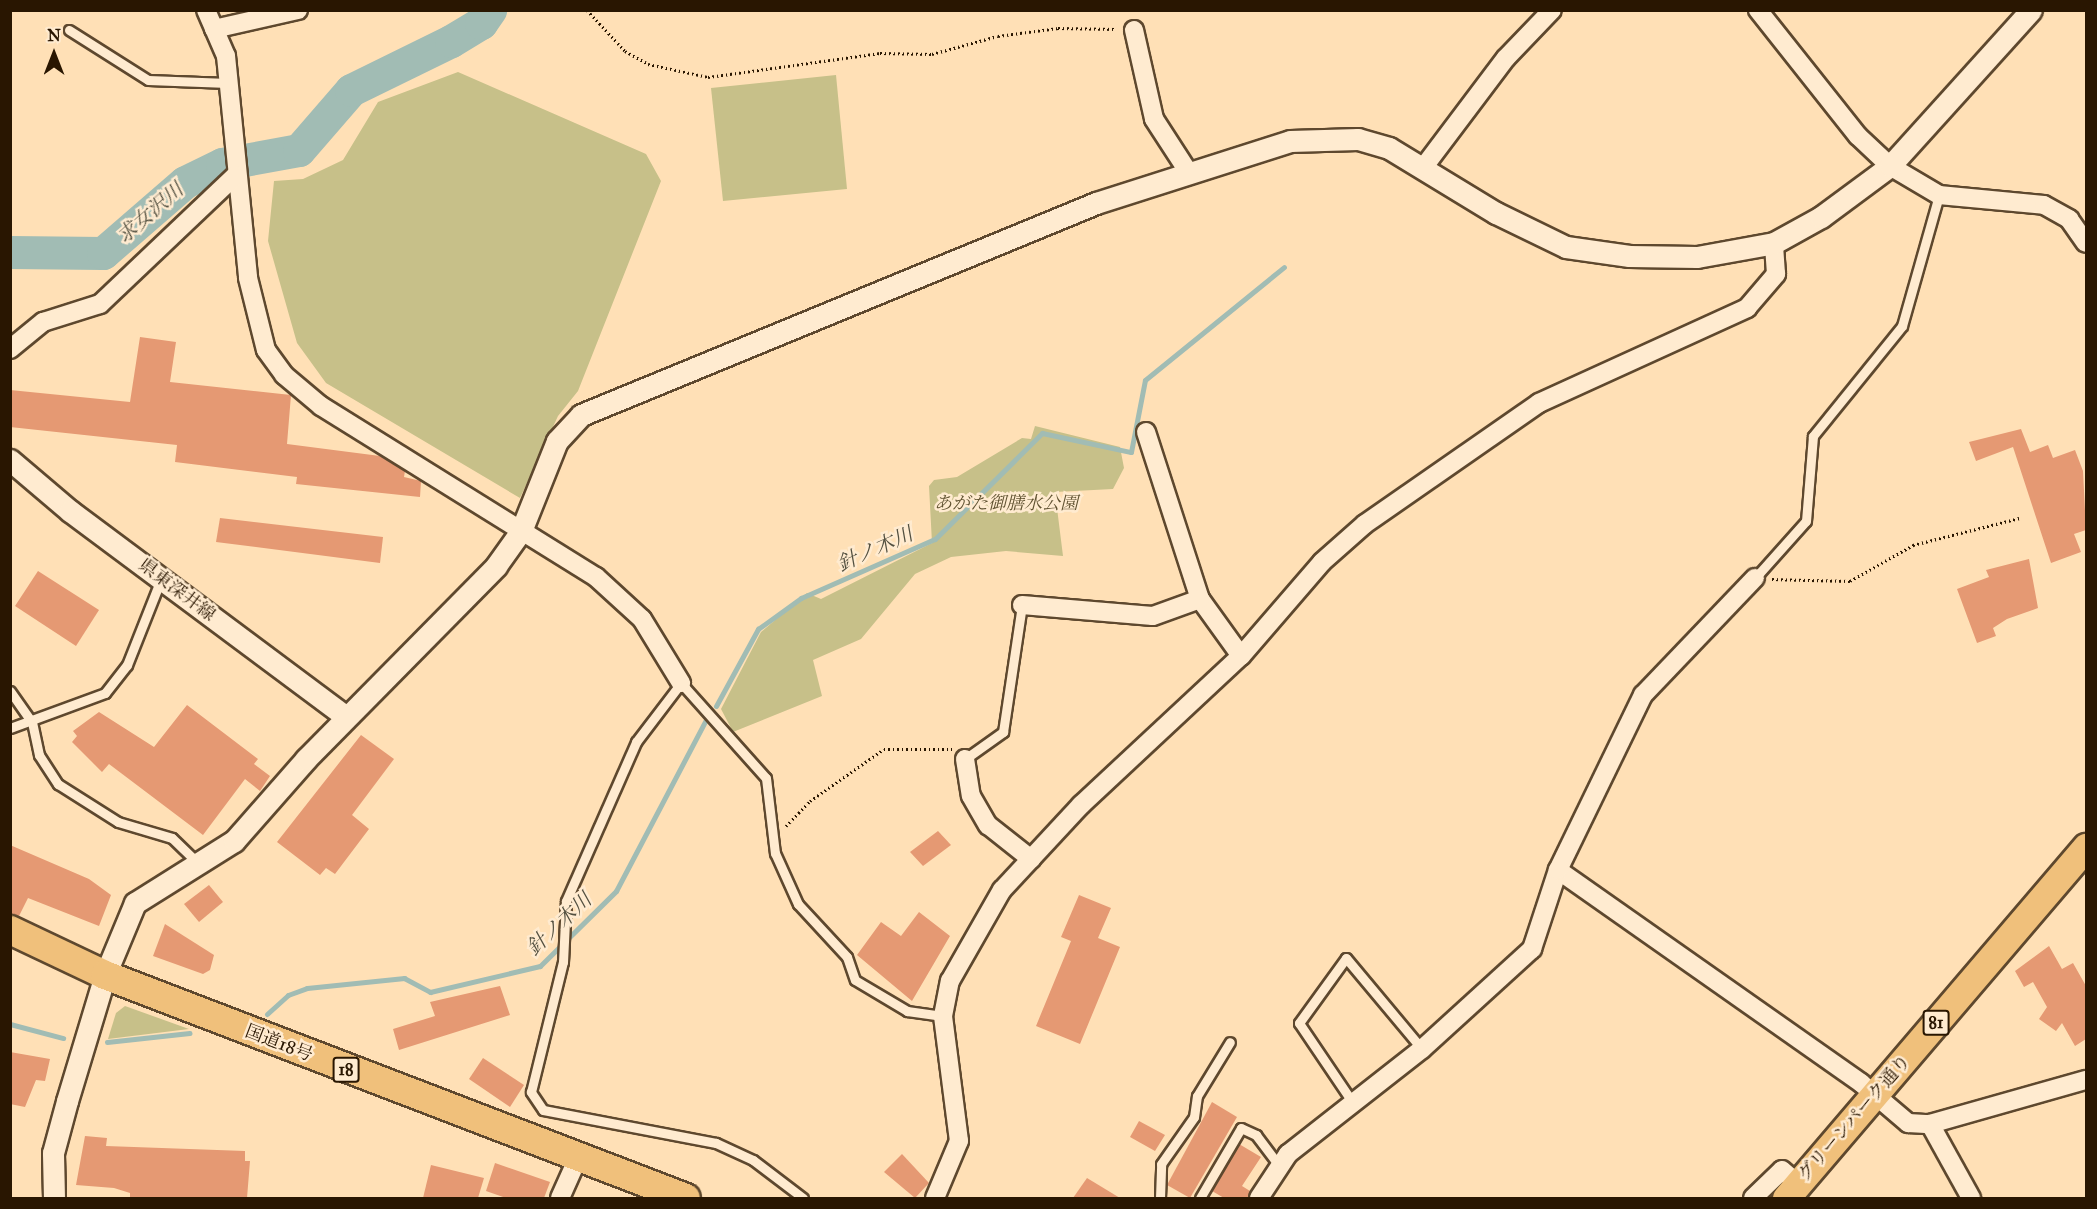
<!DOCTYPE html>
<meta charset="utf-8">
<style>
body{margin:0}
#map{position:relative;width:2097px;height:1209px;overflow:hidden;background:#ffe0b6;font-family:"IM FELL Great Primer","Noto Serif JP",serif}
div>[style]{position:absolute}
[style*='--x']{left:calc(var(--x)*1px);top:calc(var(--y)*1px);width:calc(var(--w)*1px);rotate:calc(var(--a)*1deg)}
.green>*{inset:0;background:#c7c089}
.stream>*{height:5px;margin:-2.5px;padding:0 2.5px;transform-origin:2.5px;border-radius:2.5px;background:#a1bcb4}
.river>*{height:33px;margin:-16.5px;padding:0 16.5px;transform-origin:16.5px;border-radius:16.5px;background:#a1bcb4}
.building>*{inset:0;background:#e59973}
.path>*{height:3px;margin-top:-1.5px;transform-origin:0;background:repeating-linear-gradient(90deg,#291601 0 1.5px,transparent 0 4.5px)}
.roads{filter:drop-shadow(2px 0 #5e482e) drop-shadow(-2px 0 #5e482e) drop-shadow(0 2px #5e482e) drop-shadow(0 -2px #5e482e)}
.service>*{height:9px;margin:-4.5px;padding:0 4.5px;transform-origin:4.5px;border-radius:4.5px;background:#ffebd0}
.minor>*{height:18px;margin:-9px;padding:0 9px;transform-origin:9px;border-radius:9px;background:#ffebd0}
.tertiary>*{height:21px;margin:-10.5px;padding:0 10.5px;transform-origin:10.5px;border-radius:10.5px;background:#ffebd0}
.primary>*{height:27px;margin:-13.5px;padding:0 13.5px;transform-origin:13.5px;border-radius:13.5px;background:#f0c07b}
.trunk>*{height:28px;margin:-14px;padding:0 14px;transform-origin:14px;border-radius:14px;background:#f0c07b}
span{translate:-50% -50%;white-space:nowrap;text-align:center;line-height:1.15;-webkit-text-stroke:5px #ffebd0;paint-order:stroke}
.shield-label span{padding:2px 4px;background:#ffebd0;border:2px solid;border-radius:4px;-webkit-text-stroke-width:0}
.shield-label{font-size:16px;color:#291601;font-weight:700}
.park-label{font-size:18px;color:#605231;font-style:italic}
.street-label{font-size:18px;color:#291601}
.water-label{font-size:20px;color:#535040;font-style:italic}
.frame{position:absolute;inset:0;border:12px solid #291601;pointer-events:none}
.north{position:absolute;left:24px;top:24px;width:60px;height:60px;-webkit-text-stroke:4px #ffebd0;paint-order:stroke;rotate:0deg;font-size:16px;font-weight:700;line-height:24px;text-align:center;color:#291601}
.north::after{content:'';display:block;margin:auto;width:21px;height:27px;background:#291601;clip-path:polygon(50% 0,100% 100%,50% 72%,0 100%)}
</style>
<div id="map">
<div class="green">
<div style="clip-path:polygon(458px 72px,646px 154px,661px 181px,578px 391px,558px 416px,520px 498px,326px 383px,297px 343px,268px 241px,274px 181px,303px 179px,343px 160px,378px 102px)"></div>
<div style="clip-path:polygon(836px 75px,847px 189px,723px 201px,711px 88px)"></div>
<div style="clip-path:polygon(1035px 426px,1120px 447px,1124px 468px,1113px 489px,1055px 492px,1063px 556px,1006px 551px,951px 557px,915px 574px,861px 639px,813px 660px,822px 696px,733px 732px,721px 709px,761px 632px,807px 593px,821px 599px,932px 543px,929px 486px,934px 480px,957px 477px,1022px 438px,1031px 439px)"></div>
<div style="clip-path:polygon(125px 1006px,189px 1029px,108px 1039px,116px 1013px)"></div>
</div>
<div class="stream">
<div style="--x:716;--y:706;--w:88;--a:-61.4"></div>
<div style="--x:758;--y:629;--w:53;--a:-35.8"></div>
<div style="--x:801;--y:598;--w:146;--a:-23.8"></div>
<div style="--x:935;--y:539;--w:151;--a:-44.7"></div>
<div style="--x:1042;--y:433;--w:91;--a:12.1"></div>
<div style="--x:1131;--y:452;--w:73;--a:-79"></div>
<div style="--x:1145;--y:380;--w:179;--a:-39.1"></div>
<div style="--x:267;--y:1014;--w:28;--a:-42"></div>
<div style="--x:288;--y:995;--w:20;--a:-20"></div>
<div style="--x:307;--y:988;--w:98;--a:-5.9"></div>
<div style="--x:404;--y:978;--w:30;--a:28"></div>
<div style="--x:430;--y:992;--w:113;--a:-13.3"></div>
<div style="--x:540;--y:966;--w:107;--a:-44.6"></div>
<div style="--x:616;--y:891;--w:195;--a:-62.3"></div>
<div style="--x:10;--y:1024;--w:55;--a:14.8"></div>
<div style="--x:107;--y:1042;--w:83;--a:-6.2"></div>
</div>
<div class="river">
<div style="--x:10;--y:252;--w:93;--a:0.6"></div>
<div style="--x:103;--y:253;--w:108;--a:-40.9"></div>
<div style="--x:185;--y:182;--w:41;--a:-25.9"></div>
<div style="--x:222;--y:164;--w:78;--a:-10.3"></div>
<div style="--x:299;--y:150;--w:79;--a:-49.1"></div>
<div style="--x:351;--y:90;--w:111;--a:-26.1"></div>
<div style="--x:451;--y:41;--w:35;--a:-31"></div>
<div style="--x:481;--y:23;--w:16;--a:-55"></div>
</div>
<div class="building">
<div style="clip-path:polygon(140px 337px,176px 342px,170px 382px,291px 395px,287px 444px,380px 456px,405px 471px,404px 477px,421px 481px,420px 497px,296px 484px,297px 477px,175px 462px,177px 445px,10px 427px,10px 390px,130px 402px)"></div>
<div style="clip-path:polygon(2021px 429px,2030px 452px,2048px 445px,2053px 458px,2075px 450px,2083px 471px,2086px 530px,2074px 534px,2081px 552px,2051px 563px,2013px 447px,1976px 461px,1969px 442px)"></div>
<div style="clip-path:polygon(220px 518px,383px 537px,380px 563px,216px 542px)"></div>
<div style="clip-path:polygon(2029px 559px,2038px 608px,2007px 619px,1993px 628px,1996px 636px,1977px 643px,1957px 589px,1989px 577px,1986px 570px)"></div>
<div style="clip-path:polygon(38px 571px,99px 610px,76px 646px,15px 606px)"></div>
<div style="clip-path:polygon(187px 705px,258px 759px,254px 764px,270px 776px,260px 791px,245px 779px,203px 835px,109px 764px,102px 772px,72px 742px,77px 736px,73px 731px,99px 712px,154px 747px)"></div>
<div style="clip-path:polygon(361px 735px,394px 759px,352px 815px,369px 829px,335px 874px,326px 868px,320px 875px,277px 842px)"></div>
<div style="clip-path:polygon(938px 831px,951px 845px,923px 866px,910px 852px)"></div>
<div style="clip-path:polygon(10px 845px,89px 879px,111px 895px,99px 926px,28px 898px,19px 916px,10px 914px)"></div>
<div style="clip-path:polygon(209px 885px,223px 902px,199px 922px,184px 904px)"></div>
<div style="clip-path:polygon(1079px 895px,1111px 908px,1098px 938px,1120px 947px,1080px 1044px,1036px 1026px,1071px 941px,1061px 937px)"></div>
<div style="clip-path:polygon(919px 912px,950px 936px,912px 1001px,857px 955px,881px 922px,901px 936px)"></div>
<div style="clip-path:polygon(165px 924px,214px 955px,210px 970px,203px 974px,153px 956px)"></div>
<div style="clip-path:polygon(2049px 946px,2062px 969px,2073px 963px,2086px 986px,2086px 1039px,2075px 1046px,2062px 1023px,2056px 1031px,2039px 1019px,2047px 1007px,2033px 982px,2024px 987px,2015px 971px)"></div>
<div style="clip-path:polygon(500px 986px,510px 1015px,399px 1050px,393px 1029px,435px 1016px,430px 1002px)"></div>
<div style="clip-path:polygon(10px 1052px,50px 1059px,45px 1081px,36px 1080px,25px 1107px,10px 1104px)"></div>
<div style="clip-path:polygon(483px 1058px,524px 1085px,510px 1107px,469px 1079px)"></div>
<div style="clip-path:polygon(1212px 1102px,1237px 1117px,1190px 1198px,1167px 1185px)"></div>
<div style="clip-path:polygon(1139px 1121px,1165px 1135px,1155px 1151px,1130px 1137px)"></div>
<div style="clip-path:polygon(85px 1136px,107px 1138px,106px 1146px,245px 1151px,245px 1161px,250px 1161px,247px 1198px,130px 1198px,130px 1193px,114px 1188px,76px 1185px)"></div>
<div style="clip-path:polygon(1239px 1144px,1261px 1157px,1242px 1186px,1250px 1191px,1248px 1198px,1224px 1198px,1212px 1191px)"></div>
<div style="clip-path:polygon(902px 1154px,929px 1183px,915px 1198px,884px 1172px)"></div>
<div style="clip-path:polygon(495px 1163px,550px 1182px,544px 1198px,506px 1198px,486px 1191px)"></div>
<div style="clip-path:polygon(431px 1165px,484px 1178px,478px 1198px,423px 1198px)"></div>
<div style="clip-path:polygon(1087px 1178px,1120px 1198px,1073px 1198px)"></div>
</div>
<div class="path">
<div style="--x:587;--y:10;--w:56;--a:47.2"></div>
<div style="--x:625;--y:51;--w:26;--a:29"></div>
<div style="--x:648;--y:64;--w:61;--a:12.2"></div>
<div style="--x:708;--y:77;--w:174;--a:-7.9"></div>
<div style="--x:880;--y:53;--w:52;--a:1.1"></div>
<div style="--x:932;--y:54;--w:68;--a:-15.3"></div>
<div style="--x:998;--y:36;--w:61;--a:-7.6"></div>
<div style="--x:1058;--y:28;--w:58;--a:1"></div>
<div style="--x:1772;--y:579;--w:78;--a:1.5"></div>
<div style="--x:1850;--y:581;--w:73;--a:-29.7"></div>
<div style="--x:1913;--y:545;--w:110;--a:-14.2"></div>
<div style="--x:786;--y:826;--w:35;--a:-46"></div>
<div style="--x:810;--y:801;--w:90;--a:-35.1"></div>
<div style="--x:884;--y:749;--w:68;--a:0"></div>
</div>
<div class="roads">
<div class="service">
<div style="--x:69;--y:30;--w:93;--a:32.3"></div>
<div style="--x:148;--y:80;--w:80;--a:2.1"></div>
<div style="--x:1755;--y:578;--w:76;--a:-48.2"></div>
<div style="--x:1806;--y:521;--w:85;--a:-85.3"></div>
<div style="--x:1813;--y:436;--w:141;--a:-51"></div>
<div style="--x:1902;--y:326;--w:136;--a:-74.2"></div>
<div style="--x:10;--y:691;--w:38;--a:55"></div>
<div style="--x:32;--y:722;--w:34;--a:78"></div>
<div style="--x:39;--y:755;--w:35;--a:57"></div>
<div style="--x:58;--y:784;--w:71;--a:32.3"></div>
<div style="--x:118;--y:822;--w:56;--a:16.5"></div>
<div style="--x:172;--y:838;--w:37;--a:44"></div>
<div style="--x:10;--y:728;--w:101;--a:-20.2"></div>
<div style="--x:105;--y:693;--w:36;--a:-52"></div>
<div style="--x:127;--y:665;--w:92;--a:-68.4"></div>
<div style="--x:965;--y:759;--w:47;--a:-35.4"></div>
<div style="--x:1003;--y:732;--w:128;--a:-81.5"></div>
<div style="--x:1351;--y:1100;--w:93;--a:-124"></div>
<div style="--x:1299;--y:1023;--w:80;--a:-54.1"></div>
<div style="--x:1346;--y:958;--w:119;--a:50.1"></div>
<div style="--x:803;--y:1198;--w:63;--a:-142.8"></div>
<div style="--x:753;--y:1160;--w:41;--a:-155.3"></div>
<div style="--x:716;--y:1143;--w:176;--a:-169.2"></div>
<div style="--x:543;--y:1110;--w:22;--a:-124"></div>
<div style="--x:531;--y:1092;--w:134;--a:-76.2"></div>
<div style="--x:563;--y:962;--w:61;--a:-87.2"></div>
<div style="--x:566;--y:901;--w:174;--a:-66.2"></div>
<div style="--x:636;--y:742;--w:74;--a:-52.7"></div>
<div style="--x:681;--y:683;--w:127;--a:48.2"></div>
<div style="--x:766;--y:778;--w:76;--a:83.2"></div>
<div style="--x:775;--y:853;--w:56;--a:65.7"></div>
<div style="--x:798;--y:904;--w:72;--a:47.2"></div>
<div style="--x:847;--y:957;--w:24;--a:71"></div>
<div style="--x:855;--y:980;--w:61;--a:30.8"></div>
<div style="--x:907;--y:1011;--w:36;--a:8"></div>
<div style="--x:1160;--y:1198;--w:34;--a:-88"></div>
<div style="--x:1161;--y:1164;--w:57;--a:-54.9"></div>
<div style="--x:1194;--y:1117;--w:21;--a:-82"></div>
<div style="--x:1197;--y:1096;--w:63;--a:-58.6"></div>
<div style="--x:1200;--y:1198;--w:81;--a:-59.6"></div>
<div style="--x:1241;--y:1128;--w:17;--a:25"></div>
<div style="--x:1256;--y:1135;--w:39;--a:53"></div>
</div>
<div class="minor">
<div style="--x:206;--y:10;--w:50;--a:66.5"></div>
<div style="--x:226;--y:56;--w:223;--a:84.3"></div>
<div style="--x:248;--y:278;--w:74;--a:76"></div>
<div style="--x:266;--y:350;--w:31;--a:54"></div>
<div style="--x:284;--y:375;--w:48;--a:40"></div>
<div style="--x:321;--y:406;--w:324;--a:31.9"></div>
<div style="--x:596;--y:577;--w:62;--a:42.4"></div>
<div style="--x:642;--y:619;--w:75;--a:58.6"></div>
<div style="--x:1758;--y:10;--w:161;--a:51.6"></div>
<div style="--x:1858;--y:136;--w:44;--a:43.2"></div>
<div style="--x:1890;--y:166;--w:57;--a:30.6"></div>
<div style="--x:1939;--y:195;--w:105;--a:5.4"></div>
<div style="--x:2044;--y:205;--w:29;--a:29"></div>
<div style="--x:2069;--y:219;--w:29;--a:55"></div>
<div style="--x:214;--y:29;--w:86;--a:-12.7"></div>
<div style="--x:1134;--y:30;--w:91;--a:77.3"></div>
<div style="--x:1154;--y:119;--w:61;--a:57.1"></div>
<div style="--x:1423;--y:168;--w:138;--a:-53"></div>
<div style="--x:1506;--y:58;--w:66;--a:-46.2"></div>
<div style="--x:10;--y:349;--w:43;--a:-39.3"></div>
<div style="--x:43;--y:322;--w:60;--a:-17.5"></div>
<div style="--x:100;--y:304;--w:186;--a:-43.5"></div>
<div style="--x:1146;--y:432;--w:176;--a:72.1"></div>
<div style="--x:1200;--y:599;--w:70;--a:54.3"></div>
<div style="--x:1022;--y:605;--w:131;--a:4.8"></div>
<div style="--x:1153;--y:616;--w:50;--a:-19.9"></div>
<div style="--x:965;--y:759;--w:37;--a:81"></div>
<div style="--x:971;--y:796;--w:34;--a:60"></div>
<div style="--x:988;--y:825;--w:55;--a:38.3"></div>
<div style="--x:1558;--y:870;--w:370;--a:35.1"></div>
<div style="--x:1861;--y:1083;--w:62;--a:40.4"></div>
<div style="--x:1908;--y:1123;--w:22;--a:3"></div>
<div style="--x:1930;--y:1124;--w:162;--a:-15.8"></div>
<div style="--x:1930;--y:1124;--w:85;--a:61"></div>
<div style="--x:560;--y:1198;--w:42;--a:-65.9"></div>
<div style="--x:935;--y:1198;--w:62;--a:-67.2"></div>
<div style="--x:959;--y:1141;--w:126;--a:-97.3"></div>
<div style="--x:943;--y:1016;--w:36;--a:-79"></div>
<div style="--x:950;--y:981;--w:105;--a:-60.3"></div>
<div style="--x:1002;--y:890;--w:116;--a:-47.1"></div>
<div style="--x:1081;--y:805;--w:219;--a:-43"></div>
<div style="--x:1241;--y:656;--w:124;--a:-49.2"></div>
<div style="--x:1322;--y:562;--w:57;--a:-41.5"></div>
<div style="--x:1365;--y:524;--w:212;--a:-34.8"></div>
<div style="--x:1539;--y:403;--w:229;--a:-24.5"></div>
<div style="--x:1747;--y:308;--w:45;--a:-49.5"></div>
<div style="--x:1776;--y:274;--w:31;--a:-94"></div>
<div style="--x:1259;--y:1198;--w:53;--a:-56.6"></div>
<div style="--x:1288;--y:1154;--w:170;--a:-38.1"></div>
<div style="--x:1422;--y:1049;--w:149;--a:-42.3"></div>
<div style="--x:1532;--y:949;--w:83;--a:-71.8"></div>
<div style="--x:1558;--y:870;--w:195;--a:-64.1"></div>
<div style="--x:1643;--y:695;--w:162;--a:-46.3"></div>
<div style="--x:1753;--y:1198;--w:40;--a:-44"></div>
<div style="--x:1782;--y:1170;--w:21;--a:41"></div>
</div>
<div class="tertiary">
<div style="--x:10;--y:460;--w:79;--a:40.4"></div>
<div style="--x:70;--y:511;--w:344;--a:36.7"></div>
<div style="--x:54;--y:1198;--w:45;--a:-91.3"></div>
<div style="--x:53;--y:1153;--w:54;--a:-74.9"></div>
<div style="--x:67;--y:1101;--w:132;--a:-73.2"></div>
<div style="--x:105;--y:975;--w:78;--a:-67.4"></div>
<div style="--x:135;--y:903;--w:117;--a:-32.1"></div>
<div style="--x:234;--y:841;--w:109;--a:-48.7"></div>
<div style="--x:306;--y:759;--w:271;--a:-45.4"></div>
<div style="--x:496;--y:566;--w:43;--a:-54.5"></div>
<div style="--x:521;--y:531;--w:97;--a:-68.2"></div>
<div style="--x:557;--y:441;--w:35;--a:-47"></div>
<div style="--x:581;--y:415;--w:557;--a:-22.37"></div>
<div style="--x:1096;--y:203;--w:204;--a:-17.7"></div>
<div style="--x:1290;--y:141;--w:68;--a:-1.7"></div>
<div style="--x:1358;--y:139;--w:32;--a:16"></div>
<div style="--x:1389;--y:148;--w:125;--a:31.3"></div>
<div style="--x:1496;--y:213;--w:78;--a:25.9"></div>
<div style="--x:1566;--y:247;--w:64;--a:8.1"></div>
<div style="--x:1629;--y:256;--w:68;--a:0.8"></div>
<div style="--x:1697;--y:257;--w:78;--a:-10.3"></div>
<div style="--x:1774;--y:243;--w:54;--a:-29"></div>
<div style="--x:1821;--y:217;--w:86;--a:-36.5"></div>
<div style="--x:1890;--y:166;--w:210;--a:-47.9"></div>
</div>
<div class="primary">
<div style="--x:1786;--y:1198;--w:462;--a:-49.5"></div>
</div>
<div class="trunk">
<div style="--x:10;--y:930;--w:105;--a:25.3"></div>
<div style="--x:105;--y:975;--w:622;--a:21"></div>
</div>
</div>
<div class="shield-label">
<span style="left:1936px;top:1023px">81</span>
<span style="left:346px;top:1070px">18</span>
</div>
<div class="park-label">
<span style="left:1006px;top:503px">あがた御膳水公園</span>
</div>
<div class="street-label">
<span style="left:177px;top:590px;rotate:37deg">県東深井線</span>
<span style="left:279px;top:1043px;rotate:21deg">国道18号</span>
<span style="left:1854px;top:1118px;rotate:-49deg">グリーンパーク通り</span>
</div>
<div class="water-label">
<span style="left:150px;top:213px;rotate:-41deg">求女沢川</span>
<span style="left:875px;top:549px;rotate:-24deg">針ノ木川</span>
<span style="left:559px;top:924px;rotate:-43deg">針ノ木川</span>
</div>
<div class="frame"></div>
<div class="north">N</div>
</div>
